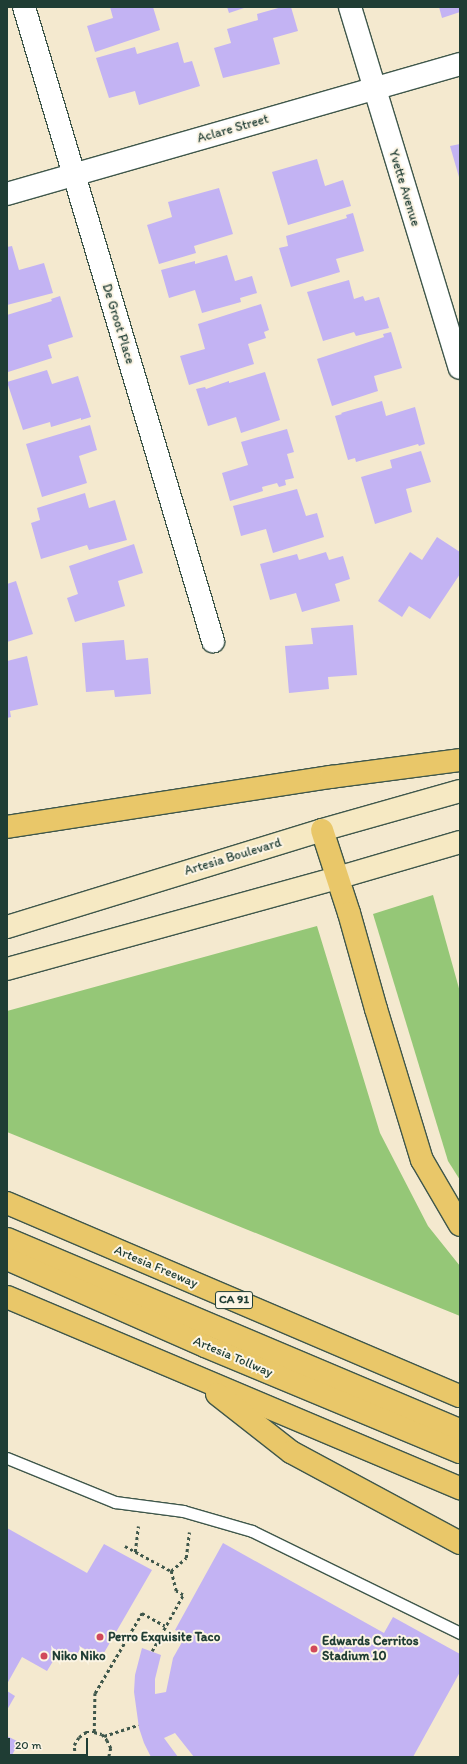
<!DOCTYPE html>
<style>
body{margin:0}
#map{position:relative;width:467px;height:1764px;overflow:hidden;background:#f4e9cf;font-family:Itim,sans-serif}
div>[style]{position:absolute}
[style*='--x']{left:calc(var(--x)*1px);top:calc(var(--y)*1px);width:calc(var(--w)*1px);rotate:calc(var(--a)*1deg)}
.green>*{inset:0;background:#95c777}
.building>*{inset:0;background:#c3b3f3}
.path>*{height:2.5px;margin-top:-1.25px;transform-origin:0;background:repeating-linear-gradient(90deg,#3f574b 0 3px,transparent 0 6px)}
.roads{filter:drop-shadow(1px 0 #3f574b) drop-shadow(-1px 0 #3f574b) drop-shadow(0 1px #3f574b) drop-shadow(0 -1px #3f574b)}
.lane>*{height:11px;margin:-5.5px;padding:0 5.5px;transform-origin:5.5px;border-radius:5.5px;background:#fff}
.street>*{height:22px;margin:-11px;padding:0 11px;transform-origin:11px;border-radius:11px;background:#fff}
.secondary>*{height:22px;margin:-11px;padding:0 11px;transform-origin:11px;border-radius:11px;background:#f6e9c3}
.highway>*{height:22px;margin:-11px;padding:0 11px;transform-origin:11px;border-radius:11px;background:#e9c769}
.dots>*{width:11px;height:11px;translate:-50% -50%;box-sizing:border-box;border:2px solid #fcf5e5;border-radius:50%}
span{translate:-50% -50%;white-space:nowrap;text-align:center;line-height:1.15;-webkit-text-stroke:4px #fcf5e5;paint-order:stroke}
.shield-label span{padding:1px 3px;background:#fcf5e5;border:1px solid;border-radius:3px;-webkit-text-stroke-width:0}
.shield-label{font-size:12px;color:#1f3d34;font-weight:700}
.street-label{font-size:13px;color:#1f3d34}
.poi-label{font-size:13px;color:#1f3d34;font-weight:700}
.left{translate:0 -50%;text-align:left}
.frame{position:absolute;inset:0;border:8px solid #1f3d34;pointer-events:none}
.scale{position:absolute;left:8px;top:1738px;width:80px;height:18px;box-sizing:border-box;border:2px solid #1f3d34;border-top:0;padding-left:5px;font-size:12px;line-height:14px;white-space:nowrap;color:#1f3d34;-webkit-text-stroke:3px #fcf5e5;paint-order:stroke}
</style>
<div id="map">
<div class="green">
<div style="clip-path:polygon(433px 895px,460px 992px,460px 1180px,448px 1161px,373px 914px)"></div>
<div style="clip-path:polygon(317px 926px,380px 1133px,428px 1226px,460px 1266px,460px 1316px,7px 1132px,7px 1011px)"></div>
</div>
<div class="building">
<div style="clip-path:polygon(110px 7px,153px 7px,160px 30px,95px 52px,87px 26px,113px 18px)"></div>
<div style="clip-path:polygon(227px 7px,247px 7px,229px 13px)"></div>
<div style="clip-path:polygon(282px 7px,291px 7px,298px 31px,273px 38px,280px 64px,223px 78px,214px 48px,231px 43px,227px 29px,258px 20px,257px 14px)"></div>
<div style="clip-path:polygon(439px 7px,460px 7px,460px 12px,442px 18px)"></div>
<div style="clip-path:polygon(178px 42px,184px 63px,192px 61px,200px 86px,139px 105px,135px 91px,109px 98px,96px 58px,135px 47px,137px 54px)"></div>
<div style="clip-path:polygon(460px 144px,460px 177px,459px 177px,450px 146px)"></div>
<div style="clip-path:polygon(317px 159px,325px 186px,343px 180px,351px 206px,288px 225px,272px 172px)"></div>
<div style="clip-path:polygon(219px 188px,233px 234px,194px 246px,196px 253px,159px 264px,147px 225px,172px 217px,168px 202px)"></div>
<div style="clip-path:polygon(353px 213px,364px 251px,336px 259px,340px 272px,291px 287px,279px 248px,288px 246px,286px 236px,347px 218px,346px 215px)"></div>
<div style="clip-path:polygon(12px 246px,19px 270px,44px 263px,53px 293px,7px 305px,7px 247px)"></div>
<div style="clip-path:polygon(227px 255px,235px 281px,252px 276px,257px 293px,240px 298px,241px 302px,202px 313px,195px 290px,169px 298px,161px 270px,195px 261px,195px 264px)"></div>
<div style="clip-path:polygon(349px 280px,354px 299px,363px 296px,365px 301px,379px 297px,389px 328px,356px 336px,354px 332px,323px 341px,307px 292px)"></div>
<div style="clip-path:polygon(60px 296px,73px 337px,48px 345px,52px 358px,8px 372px,7px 315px,52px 301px,51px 299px)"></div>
<div style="clip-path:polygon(261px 304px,269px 330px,264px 332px,266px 338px,248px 344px,254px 364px,189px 385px,180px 356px,205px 349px,198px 324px)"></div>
<div style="clip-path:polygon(391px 332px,402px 368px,374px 376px,378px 391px,332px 406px,317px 359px,384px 337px,383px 334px)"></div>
<div style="clip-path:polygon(47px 370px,52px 384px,78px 376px,91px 417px,81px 420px,81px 418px,51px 427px,50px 422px,23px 430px,7px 382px)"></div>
<div style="clip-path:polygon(265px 372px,280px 420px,241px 433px,236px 417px,208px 426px,196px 389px,205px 387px,206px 389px,229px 381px,229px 383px)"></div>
<div style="clip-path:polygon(382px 401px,386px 416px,415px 407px,425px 444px,419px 446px,418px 444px,356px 462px,355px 458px,348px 460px,335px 416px,342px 414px,341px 413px)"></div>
<div style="clip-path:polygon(90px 425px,97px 450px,79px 456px,87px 483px,42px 497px,26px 444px)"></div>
<div style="clip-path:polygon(287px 429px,294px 452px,287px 454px,294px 478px,285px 480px,286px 485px,279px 487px,277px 483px,262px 487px,263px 491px,230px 501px,222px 473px,248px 465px,241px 442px)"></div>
<div style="clip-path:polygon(421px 451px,431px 482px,406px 489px,412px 512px,375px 524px,361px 477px,392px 468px,390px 460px)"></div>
<div style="clip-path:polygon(297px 489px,306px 516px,317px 513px,324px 537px,273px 553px,266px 529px,241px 536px,233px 506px)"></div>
<div style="clip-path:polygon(85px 493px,89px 508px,115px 500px,127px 540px,89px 550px,87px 545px,41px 559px,31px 523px,40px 520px,37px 508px)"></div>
<div style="clip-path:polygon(437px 537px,460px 552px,460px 574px,430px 619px,409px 606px,402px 617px,378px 601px,410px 552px,422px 560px)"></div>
<div style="clip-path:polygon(134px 544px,143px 573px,118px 581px,125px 606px,75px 622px,67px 598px,78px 594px,69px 566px)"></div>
<div style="clip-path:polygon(326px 552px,329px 560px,343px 556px,350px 579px,335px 584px,340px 601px,302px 612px,296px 593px,270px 600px,260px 564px,297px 554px,299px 560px)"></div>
<div style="clip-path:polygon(16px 581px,33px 634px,7px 642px,7px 584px)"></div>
<div style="clip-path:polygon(353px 625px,357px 675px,328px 677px,329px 689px,289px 693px,285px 646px,313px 644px,311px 628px)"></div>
<div style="clip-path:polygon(124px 640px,126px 660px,148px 658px,151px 694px,115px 697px,114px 690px,86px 692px,82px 643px)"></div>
<div style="clip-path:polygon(27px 656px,38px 705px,10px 711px,11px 717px,7px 718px,7px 661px)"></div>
<div style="clip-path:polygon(7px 1528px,87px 1573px,104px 1544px,152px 1570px,101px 1658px,81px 1647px,73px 1662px,58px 1653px,47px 1671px,22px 1657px,7px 1684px)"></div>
<div style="clip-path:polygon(223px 1543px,384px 1633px,393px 1617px,460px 1654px,460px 1672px,413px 1757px,194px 1757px,175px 1733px,164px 1738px,178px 1757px,151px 1757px,144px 1743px,139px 1728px,134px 1692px,135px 1675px,142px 1648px,161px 1655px,155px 1679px,155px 1694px,166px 1692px,173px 1658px,186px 1635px,175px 1630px)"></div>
<div style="clip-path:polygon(7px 1691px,15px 1696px,7px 1710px)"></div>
<div style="clip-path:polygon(7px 1736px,19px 1742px,11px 1757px,7px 1757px)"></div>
</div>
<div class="path">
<div style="--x:125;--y:1546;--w:52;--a:28.5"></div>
<div style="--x:135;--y:1552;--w:26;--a:-83"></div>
<div style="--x:152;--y:1651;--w:64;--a:-61"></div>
<div style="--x:183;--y:1595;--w:8;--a:-150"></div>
<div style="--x:176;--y:1591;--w:21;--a:-104"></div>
<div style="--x:171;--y:1571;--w:20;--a:-41"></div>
<div style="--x:186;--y:1558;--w:26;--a:-83"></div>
<div style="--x:94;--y:1732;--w:39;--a:-89"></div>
<div style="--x:95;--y:1693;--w:93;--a:-59.6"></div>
<div style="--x:142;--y:1613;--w:26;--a:29"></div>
<div style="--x:104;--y:1736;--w:36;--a:-18"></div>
<div style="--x:75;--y:1757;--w:12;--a:-95"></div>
<div style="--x:74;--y:1745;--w:9;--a:-58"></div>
<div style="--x:79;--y:1737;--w:9;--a:-36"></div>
<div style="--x:86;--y:1732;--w:8;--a:0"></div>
<div style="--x:94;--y:1732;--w:8;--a:14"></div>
<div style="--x:102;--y:1734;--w:8;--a:50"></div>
<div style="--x:107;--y:1740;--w:9;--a:63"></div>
<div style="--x:111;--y:1748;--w:9;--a:103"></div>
</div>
<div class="roads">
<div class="lane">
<div style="--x:7;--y:1458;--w:117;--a:22.2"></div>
<div style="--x:115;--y:1502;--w:69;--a:7.5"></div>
<div style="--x:183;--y:1511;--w:72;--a:16.2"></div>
<div style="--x:252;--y:1531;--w:232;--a:26.1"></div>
</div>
<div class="street">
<div style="--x:24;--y:7;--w:662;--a:73.4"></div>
<div style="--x:350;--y:7;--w:377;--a:73.1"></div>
<div style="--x:7;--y:194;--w:471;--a:-16"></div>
</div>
<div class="secondary">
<div style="--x:7;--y:927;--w:330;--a:-17.1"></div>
<div style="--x:322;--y:830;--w:143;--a:-15.8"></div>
<div style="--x:7;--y:969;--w:342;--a:-15.4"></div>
<div style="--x:337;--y:878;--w:128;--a:-16.3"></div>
</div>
<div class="highway">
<div style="--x:7;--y:827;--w:328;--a:-8.8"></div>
<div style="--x:331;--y:777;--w:130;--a:-7.5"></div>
<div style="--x:322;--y:830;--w:87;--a:72"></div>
<div style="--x:349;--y:913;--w:100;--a:74.3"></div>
<div style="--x:376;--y:1009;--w:158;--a:73.1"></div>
<div style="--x:422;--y:1160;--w:75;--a:59.7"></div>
<div style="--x:7;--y:1203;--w:492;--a:23.1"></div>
<div style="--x:7;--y:1239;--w:492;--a:22.9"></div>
<div style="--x:7;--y:1259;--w:216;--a:23.7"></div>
<div style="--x:205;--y:1346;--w:276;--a:22.6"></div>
<div style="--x:7;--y:1297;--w:492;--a:22.9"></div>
<div style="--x:217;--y:1394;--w:94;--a:38.1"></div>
<div style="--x:291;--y:1452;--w:192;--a:28.3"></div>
</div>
</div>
<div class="dots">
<div style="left:100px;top:1637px;background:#d1495b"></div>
<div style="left:314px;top:1649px;background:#d1495b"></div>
<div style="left:44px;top:1656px;background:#d1495b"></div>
</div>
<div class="shield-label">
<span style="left:234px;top:1300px">CA 91</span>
</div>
<div class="street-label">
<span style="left:233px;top:129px;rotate:-16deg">Aclare Street</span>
<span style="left:404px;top:188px;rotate:73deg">Yvette Avenue</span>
<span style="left:118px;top:324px;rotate:73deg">De Groot Place</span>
<span style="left:233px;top:857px;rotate:-17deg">Artesia Boulevard</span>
<span style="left:156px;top:1267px;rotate:23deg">Artesia Freeway</span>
<span style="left:233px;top:1357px;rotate:23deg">Artesia Tollway</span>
</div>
<div class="poi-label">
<span class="left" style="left:108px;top:1637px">Perro Exquisite Taco</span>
<span class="left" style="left:322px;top:1649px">Edwards Cerritos<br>Stadium 10</span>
<span class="left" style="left:52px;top:1656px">Niko Niko</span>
</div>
<div class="frame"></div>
<div class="scale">20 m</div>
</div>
